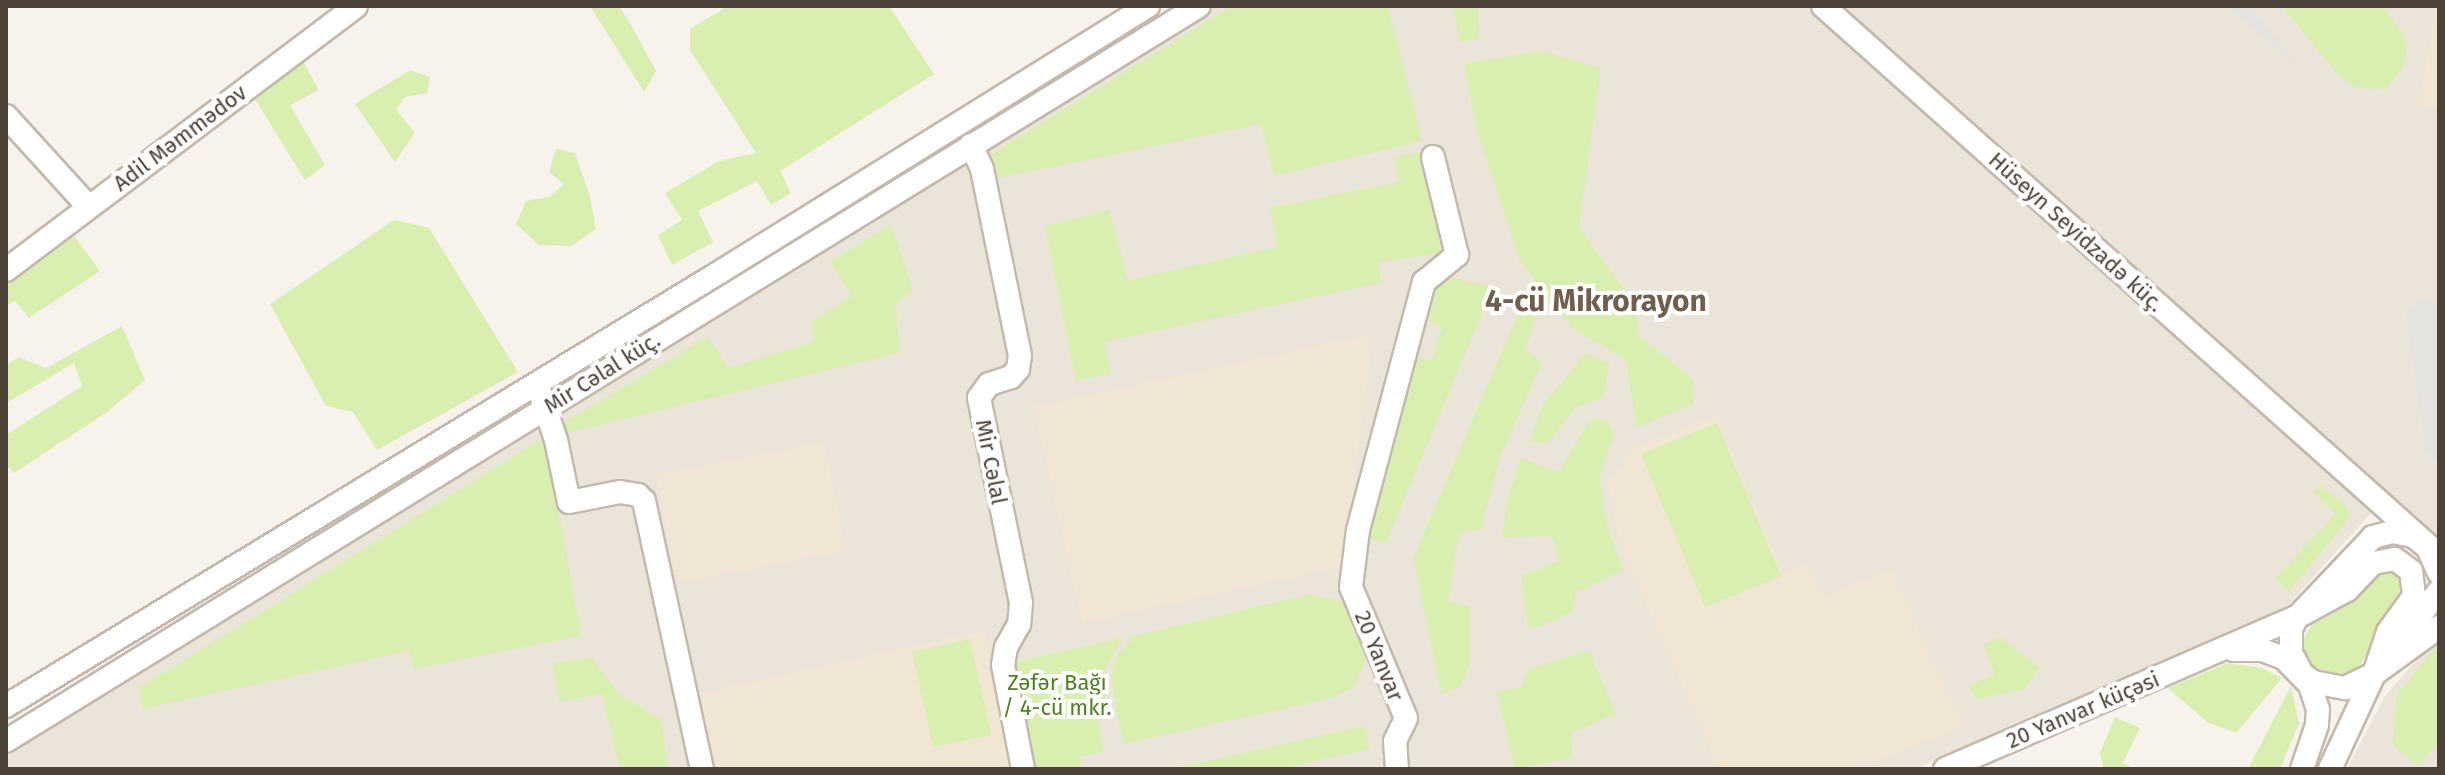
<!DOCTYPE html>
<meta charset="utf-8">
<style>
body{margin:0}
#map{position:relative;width:2445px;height:775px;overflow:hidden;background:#f7f2eb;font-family:"Fira Sans",sans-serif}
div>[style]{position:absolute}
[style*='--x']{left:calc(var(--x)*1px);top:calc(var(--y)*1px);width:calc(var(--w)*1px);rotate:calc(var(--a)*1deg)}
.residential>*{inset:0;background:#ebe4d8}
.education>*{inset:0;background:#f1e6d4}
.green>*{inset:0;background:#d8efb0}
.parking>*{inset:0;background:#e5e3df}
.roads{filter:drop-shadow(2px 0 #c4b9ac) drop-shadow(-2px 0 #c4b9ac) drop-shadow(0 2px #c4b9ac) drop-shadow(0 -2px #c4b9ac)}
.minor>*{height:22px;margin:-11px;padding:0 11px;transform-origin:11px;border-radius:11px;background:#fff}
span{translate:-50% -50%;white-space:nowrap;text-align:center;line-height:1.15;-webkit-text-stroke:8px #fff;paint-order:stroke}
.street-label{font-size:22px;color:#4d4237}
.park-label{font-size:22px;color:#4e8121}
.district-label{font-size:30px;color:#715f4d;font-weight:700}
.frame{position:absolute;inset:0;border:8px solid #4d4237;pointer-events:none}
</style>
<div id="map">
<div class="residential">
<div style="clip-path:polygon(1216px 6px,2439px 6px,2439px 539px,2388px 494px,2288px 605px,2272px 616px,1915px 769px,6px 769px,6px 758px,132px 672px)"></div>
<div style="clip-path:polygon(2439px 635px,2439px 769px,2347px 769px,2385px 696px)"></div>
</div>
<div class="education">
<div style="clip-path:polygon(2437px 6px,2439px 6px,2439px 108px,2418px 105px)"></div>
<div style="clip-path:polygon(1373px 334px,1343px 566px,1082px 623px,1034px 407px)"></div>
<div style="clip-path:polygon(1717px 415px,1783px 572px,1808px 563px,1824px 596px,1891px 569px,1963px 726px,1857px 769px,1719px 769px,1620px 544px,1608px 484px,1634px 448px)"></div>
<div style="clip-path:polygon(824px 442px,846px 550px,678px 583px,656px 475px)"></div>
<div style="clip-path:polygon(985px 630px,1015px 769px,710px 769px,694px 695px)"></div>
</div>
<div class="green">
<div style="clip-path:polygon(590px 6px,619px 6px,631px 25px,656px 71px,644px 92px)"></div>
<div style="clip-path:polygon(728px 6px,889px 6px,934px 74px,780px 171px,791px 193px,771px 205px,757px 181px,698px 211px,713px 242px,672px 265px,658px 235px,682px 220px,665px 193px,719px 161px,756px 153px,690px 50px,690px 29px)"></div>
<div style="clip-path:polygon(1232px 6px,1388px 6px,1422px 141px,1274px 176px,1261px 124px,999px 178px,991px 154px)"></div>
<div style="clip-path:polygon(1453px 6px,1478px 6px,1479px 38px,1460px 42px)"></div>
<div style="clip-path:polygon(2282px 6px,2381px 6px,2402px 31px,2407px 51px,2404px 65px,2386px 89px,2357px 88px,2339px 76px)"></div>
<div style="clip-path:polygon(1541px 51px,1601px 68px,1579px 228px,1621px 285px,1638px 317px,1638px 335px,1693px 379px,1694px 404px,1637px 427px,1626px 360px,1571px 327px,1520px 261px,1476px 127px,1464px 64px)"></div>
<div style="clip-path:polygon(300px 56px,319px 90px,290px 105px,325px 165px,305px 180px,251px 93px)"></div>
<div style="clip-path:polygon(410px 70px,430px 77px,427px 93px,405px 97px,396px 110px,415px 132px,395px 162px,355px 104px)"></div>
<div style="clip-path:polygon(556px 149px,575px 153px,590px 197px,596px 229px,571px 246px,539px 245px,516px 224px,526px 201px,549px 197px,564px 184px,549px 172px)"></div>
<div style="clip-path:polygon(1422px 152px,1442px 253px,1379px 262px,1380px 283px,1104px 342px,1111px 373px,1076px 381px,1045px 226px,1109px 210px,1128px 280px,1278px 247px,1269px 208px,1399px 182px,1394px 157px)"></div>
<div style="clip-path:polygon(394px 220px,429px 228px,518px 372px,377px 450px,353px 412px,326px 406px,270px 304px)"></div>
<div style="clip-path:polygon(891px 224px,913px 290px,896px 304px,899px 353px,562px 434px,560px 425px,708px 337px,728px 368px,816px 341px,811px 322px,852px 296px,830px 262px)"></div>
<div style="clip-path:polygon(70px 230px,100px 271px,29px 318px,15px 301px,6px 306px,6px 279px)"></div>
<div style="clip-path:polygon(1454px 278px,1493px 287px,1386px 543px,1369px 538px,1391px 425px,1414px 356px,1432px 361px,1442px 327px,1424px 317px,1438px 281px)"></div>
<div style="clip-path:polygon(1524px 300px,1538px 311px,1525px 350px,1542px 362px,1500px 457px,1481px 530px,1459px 533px,1448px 602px,1470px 606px,1470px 664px,1461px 685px,1442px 695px,1413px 559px)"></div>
<div style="clip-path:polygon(122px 326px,145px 380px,107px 412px,14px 473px,6px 465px,6px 435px,82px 386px,74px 363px,6px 403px,6px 365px,19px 357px,46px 368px)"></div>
<div style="clip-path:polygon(1586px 353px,1609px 363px,1604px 397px,1577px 407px,1546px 444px,1530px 441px,1543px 404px)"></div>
<div style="clip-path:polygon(1594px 419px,1607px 421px,1614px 435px,1599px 477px,1608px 529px,1623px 570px,1575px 593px,1573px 611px,1541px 626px,1528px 628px,1521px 576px,1559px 561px,1552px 536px,1502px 538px,1508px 500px,1521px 458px,1559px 472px,1586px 426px)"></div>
<div style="clip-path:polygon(1717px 423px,1781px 576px,1705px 607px,1641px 454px)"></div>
<div style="clip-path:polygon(545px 437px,581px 636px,414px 669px,409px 651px,143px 709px,139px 688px)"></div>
<div style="clip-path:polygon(2320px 485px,2347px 508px,2350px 517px,2289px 591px,2275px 579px,2336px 513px,2313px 492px)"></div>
<div style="clip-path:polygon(2396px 568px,2408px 589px,2356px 671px,2342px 678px,2323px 675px,2313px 669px,2303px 651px,2303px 640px,2313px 622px,2371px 574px)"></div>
<div style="clip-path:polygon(1307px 595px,1336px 599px,1349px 607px,1364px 646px,1365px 661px,1354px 687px,1332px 698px,1123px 744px,1111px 678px,1117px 655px,1135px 636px)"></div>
<div style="clip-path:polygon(2000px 637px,2039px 667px,2024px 690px,1976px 699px,1968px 686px,1995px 674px,1983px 645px)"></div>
<div style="clip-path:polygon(1122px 638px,1103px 673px,1107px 707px,1096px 710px,1104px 752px,1080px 757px,1082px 769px,1030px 769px,1008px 664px)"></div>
<div style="clip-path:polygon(970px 639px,991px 735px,933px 747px,912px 652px)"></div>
<div style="clip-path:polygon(2439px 643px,2439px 742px,2418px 766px,2393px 745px,2396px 696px)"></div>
<div style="clip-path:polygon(1589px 651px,1616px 714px,1571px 733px,1572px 758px,1515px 769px,1497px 692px,1522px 687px,1528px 669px)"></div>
<div style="clip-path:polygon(592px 658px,618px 693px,661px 720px,668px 769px,620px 769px,602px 693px,560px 702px,552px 663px)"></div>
<div style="clip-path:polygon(2228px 663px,2262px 668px,2282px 678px,2236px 733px,2207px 722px,2168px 688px)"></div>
<div style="clip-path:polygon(2291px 686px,2299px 723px,2280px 769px,2248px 769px)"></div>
<div style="clip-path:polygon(2115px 717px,2140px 728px,2123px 763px,2135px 769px,2104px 769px,2100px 753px)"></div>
<div style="clip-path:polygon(1365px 726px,1370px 749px,1281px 769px,1170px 769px)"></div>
</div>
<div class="parking">
<div style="clip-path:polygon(2227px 6px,2251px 6px,2297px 65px)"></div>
<div style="clip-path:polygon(2423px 294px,2439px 309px,2439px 465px,2426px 451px,2406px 316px)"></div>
</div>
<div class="roads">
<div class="minor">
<div style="--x:1823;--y:6;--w:825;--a:41.71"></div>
<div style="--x:6;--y:116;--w:122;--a:47.7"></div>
<div style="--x:971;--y:145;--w:26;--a:65"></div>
<div style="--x:982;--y:169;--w:190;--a:78.5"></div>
<div style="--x:1020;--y:355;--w:14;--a:98"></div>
<div style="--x:1018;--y:369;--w:11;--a:131"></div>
<div style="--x:1011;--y:377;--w:23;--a:162"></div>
<div style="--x:989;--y:384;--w:17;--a:126"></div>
<div style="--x:979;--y:398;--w:209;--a:78.4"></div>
<div style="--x:1021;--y:603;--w:21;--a:95"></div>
<div style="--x:1019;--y:624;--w:26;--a:119"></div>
<div style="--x:1006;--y:647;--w:18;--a:99"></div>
<div style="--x:1003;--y:665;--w:106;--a:79.1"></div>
<div style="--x:6;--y:270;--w:438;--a:-37"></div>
<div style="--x:541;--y:395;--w:47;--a:71.6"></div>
<div style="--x:556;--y:440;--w:63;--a:78.2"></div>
<div style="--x:569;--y:502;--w:52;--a:-11.1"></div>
<div style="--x:620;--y:492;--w:18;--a:9"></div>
<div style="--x:638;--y:495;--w:8;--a:45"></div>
<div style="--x:644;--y:501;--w:274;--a:77.8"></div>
<div style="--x:2439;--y:573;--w:27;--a:-114"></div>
<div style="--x:2428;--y:548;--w:19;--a:-141"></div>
<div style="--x:2413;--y:536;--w:21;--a:-169"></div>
<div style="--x:2392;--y:532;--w:20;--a:165"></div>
<div style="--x:2373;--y:537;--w:110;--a:133.5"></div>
<div style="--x:2297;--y:617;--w:13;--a:117"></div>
<div style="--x:2291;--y:629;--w:24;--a:90"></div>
<div style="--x:2291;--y:653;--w:24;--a:62"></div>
<div style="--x:2302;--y:674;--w:14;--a:36"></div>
<div style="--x:2313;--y:682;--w:33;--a:11"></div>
<div style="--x:2345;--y:688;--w:32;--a:-26"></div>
<div style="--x:2374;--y:674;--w:80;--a:-35.9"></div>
<div style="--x:2234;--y:650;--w:28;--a:0"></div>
<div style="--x:2262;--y:650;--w:23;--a:20"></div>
<div style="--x:2284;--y:658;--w:37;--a:46"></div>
<div style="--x:2310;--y:685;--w:25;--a:72"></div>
<div style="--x:2318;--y:709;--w:16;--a:94"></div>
<div style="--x:2317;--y:725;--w:46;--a:108.8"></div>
<div style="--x:6;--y:706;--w:836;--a:-31.29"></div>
<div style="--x:720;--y:272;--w:504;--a:-31.86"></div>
<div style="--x:6;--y:741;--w:1401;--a:-31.64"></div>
<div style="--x:1397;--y:769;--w:28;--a:-94"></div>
<div style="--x:1395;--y:741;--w:25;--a:-64"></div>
<div style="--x:1406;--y:718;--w:142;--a:-112.8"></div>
<div style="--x:1351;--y:587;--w:57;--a:-83"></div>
<div style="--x:1358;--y:530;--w:257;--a:-75.1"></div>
<div style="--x:1424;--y:282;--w:43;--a:-39.3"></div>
<div style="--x:1457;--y:255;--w:101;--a:-103.8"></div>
<div style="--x:1945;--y:769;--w:383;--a:-23.4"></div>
<div style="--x:2297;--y:617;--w:57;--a:-28.4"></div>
<div style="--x:2347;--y:590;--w:37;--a:-46"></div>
<div style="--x:2373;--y:563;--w:22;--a:-10"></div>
<div style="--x:2395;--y:559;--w:20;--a:37"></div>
<div style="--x:2411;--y:571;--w:25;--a:83"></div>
<div style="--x:2414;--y:596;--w:44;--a:125.8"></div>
<div style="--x:2388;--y:632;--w:44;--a:108.4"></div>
<div style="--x:2330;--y:769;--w:105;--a:-65.1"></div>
<div style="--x:2374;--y:674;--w:105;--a:-51.9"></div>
</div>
</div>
<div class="street-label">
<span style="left:180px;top:138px;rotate:-37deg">Adil Məmmədov</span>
<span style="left:2076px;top:232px;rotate:42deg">Hüseyn Seyidzadə küç.</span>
<span style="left:602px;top:373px;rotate:-32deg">Mir Cəlal küç.</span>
<span style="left:991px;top:462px;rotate:79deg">Mir Cəlal</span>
<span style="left:1379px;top:656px;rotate:68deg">20 Yanvar</span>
<span style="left:2083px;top:710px;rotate:-23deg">20 Yanvar küçəsi</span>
</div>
<div class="park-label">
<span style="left:1057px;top:695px">Zəfər Bağı<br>/ 4-cü mkr.</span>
</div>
<div class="district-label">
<span style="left:1596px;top:301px">4-cü Mikrorayon</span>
</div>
<div class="frame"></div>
</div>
